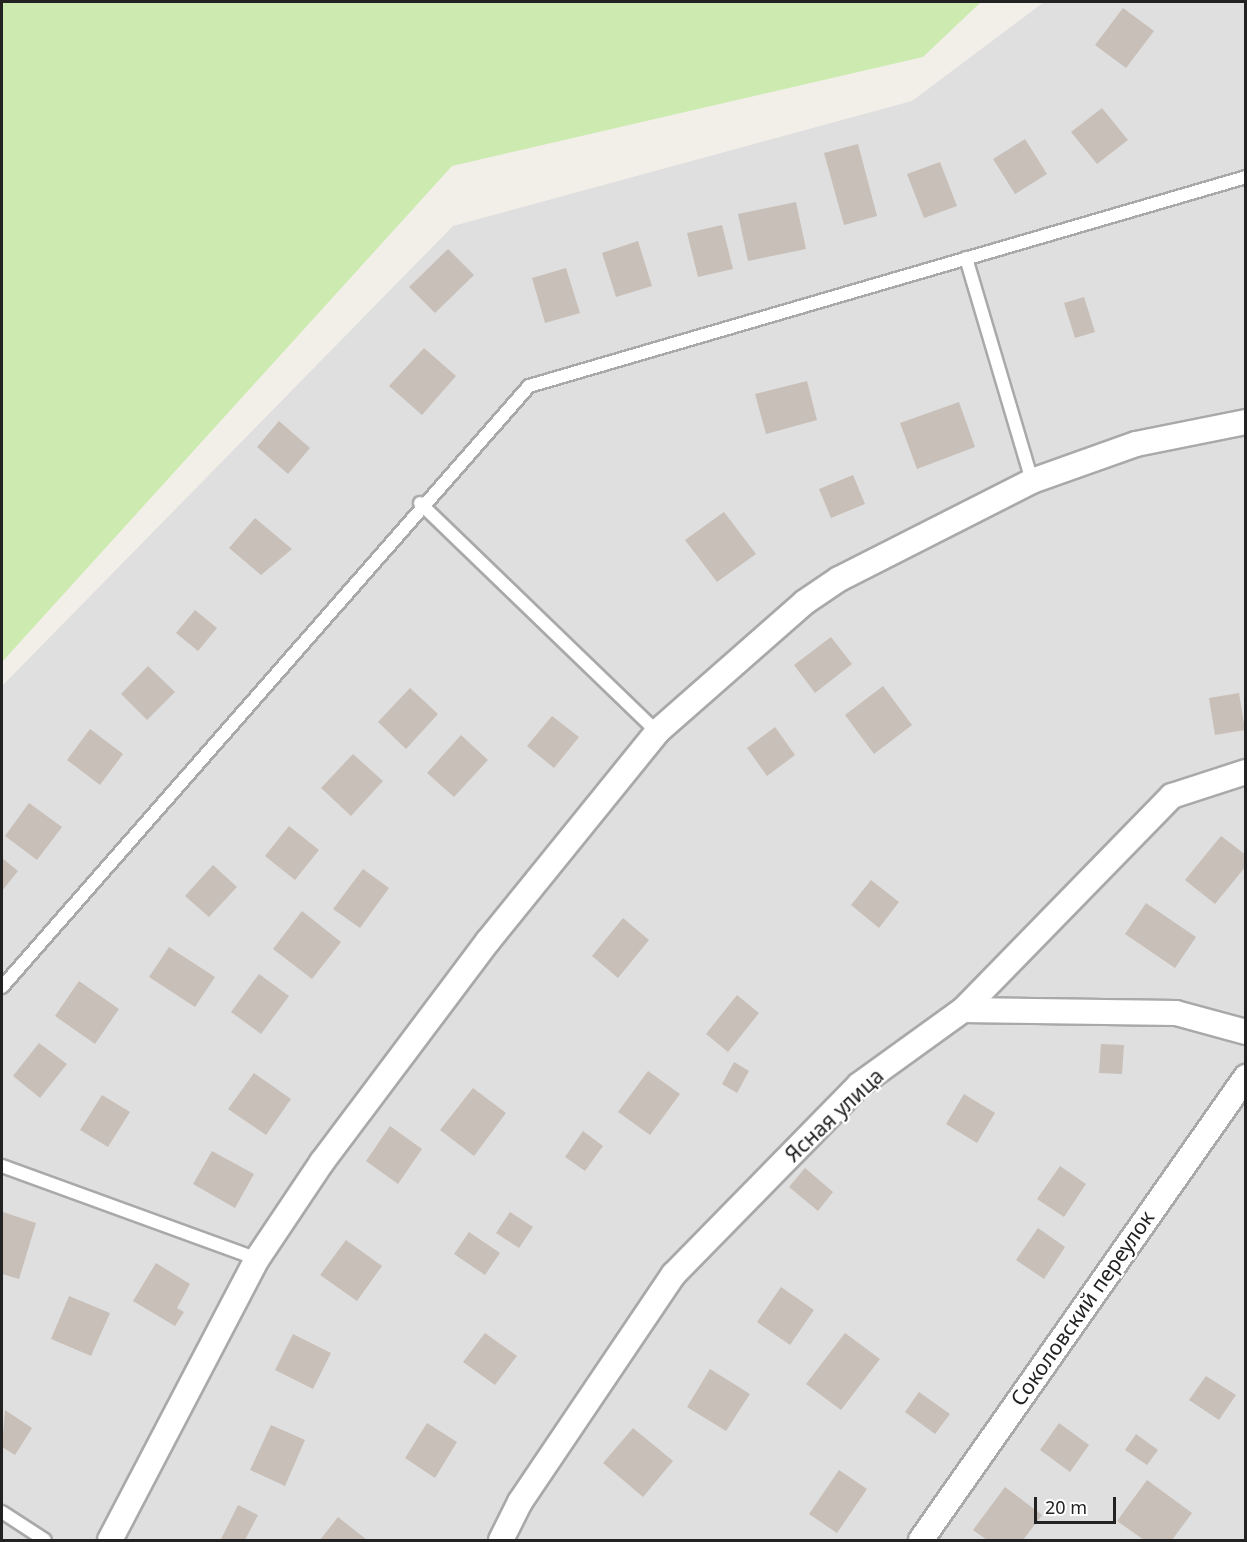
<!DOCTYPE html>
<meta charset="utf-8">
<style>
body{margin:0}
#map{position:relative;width:1247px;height:1542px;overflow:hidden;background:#f2efe9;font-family:"Noto Sans",sans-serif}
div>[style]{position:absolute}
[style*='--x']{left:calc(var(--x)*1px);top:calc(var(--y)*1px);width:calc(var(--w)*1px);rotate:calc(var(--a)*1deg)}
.residential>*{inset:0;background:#e0dfdf}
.grass>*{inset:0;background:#cdebb0}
.building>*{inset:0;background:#c7bfb8}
.roads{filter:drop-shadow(2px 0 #a9a9a9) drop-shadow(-2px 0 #a9a9a9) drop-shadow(0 2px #a9a9a9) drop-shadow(0 -2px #a9a9a9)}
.lane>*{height:12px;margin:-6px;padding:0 6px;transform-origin:6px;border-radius:6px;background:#fff}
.street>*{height:24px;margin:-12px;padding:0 12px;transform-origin:12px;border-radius:12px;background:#fff}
span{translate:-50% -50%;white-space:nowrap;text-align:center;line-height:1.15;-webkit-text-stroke:4.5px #fff;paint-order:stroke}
.street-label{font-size:21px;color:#222}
.frame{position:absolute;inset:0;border:3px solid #222;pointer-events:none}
.scale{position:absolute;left:1034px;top:1497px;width:82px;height:27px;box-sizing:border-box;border:3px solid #222;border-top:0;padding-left:8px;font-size:18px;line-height:21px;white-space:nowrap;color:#222;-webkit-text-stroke:4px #fff;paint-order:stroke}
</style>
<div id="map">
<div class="residential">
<div style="clip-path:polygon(1044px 2px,1245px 2px,1245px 1540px,2px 1540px,2px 686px,453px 226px,912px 101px)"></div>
</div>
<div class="grass">
<div style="clip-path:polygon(2px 2px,981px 2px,923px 57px,452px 166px,2px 662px)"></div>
</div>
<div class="building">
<div style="clip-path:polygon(1123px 8px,1154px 31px,1126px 68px,1095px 45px)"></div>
<div style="clip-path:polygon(1102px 108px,1128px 140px,1097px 164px,1071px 132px)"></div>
<div style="clip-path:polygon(1025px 139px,1047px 174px,1015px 194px,993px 159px)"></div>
<div style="clip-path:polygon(858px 144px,877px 216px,844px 225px,824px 153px)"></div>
<div style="clip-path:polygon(940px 162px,957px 206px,924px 218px,907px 174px)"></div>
<div style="clip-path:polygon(796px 202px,806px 249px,748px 261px,738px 214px)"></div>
<div style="clip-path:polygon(722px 225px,733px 269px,698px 277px,687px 233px)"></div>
<div style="clip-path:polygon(638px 241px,652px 286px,616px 297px,602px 253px)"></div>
<div style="clip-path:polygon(448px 249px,474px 275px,435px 313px,409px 287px)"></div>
<div style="clip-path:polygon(566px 268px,580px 313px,545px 323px,532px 278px)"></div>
<div style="clip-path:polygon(1084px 297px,1095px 332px,1075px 338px,1064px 303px)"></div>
<div style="clip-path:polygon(424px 348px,456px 376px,422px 415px,389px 386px)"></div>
<div style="clip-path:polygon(807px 381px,817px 420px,766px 434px,755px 394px)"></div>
<div style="clip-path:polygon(959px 402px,975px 447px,917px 469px,900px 423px)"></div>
<div style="clip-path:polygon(279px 421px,310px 448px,288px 474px,257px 447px)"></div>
<div style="clip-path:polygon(853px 475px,865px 504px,831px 518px,819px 489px)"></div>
<div style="clip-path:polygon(724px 512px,756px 554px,717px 582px,685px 540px)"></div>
<div style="clip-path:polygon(255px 518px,292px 549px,261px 575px,229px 548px)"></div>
<div style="clip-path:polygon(195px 610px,217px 628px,198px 651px,176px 633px)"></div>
<div style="clip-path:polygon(831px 637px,852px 664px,815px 693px,794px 665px)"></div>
<div style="clip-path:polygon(148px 666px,175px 692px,147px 720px,121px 694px)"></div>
<div style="clip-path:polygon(883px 686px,912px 725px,874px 754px,845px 715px)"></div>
<div style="clip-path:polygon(410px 688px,438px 714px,406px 749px,378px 722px)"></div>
<div style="clip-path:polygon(1239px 693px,1245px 730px,1215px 735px,1209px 698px)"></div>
<div style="clip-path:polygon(552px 716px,579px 737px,554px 768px,527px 746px)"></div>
<div style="clip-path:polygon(775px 727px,795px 755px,767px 776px,747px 748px)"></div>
<div style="clip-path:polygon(90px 729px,123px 754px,100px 785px,67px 760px)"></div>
<div style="clip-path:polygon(461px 735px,488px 760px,454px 797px,427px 773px)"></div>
<div style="clip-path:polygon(353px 754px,383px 781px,351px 816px,321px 788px)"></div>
<div style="clip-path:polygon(29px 803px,62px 827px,37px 860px,5px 836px)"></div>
<div style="clip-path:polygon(289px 826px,319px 850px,295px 880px,265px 856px)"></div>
<div style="clip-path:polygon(1221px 836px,1246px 855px,1246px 866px,1215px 904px,1185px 880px)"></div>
<div style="clip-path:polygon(2px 858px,18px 871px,2px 891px)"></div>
<div style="clip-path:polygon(213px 865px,237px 887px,209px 917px,185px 896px)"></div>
<div style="clip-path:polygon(363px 869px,389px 888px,360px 928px,333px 909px)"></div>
<div style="clip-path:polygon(871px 880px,899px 902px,879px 928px,851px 905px)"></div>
<div style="clip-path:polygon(1146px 903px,1196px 937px,1175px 968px,1125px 934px)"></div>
<div style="clip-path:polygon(302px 911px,341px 942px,312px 979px,273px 949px)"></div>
<div style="clip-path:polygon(623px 918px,649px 940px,618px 978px,592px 956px)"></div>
<div style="clip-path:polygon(169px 947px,215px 977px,195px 1007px,149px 977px)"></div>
<div style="clip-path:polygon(259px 974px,289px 996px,261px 1034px,231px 1012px)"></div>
<div style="clip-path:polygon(79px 981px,119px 1009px,95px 1044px,55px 1016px)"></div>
<div style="clip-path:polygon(737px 995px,759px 1013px,728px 1052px,706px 1034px)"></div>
<div style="clip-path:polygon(39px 1043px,67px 1064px,40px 1098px,13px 1076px)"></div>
<div style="clip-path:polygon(1101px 1044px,1124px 1045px,1122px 1074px,1099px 1073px)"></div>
<div style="clip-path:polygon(734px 1062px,749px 1071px,737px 1093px,722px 1084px)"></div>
<div style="clip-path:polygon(648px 1071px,680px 1094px,650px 1135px,618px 1112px)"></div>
<div style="clip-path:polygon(254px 1073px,291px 1099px,266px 1135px,228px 1109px)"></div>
<div style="clip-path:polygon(473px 1088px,506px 1113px,474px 1156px,440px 1130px)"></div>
<div style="clip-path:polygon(964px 1094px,995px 1113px,977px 1143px,946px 1124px)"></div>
<div style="clip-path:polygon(102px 1095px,130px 1112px,108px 1147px,80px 1130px)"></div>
<div style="clip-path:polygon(390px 1126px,422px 1149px,398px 1184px,366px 1161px)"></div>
<div style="clip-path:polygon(583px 1131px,603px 1146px,585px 1171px,565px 1157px)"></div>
<div style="clip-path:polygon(212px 1151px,254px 1174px,235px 1208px,193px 1184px)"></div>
<div style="clip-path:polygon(1060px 1166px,1086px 1184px,1064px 1217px,1037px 1199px)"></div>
<div style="clip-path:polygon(805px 1168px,833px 1192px,818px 1211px,789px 1187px)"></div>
<div style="clip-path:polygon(3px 1212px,36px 1223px,19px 1279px,2px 1274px)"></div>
<div style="clip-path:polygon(510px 1212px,533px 1227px,519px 1248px,496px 1233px)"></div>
<div style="clip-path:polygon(1038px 1228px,1065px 1247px,1044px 1279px,1016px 1260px)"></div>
<div style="clip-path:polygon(469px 1232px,500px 1253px,485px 1275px,454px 1254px)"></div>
<div style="clip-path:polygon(346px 1240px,382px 1266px,357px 1301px,320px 1275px)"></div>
<div style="clip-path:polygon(156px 1263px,190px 1284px,177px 1308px,184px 1312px,175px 1326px,133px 1301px)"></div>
<div style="clip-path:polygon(781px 1287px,814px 1310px,790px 1345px,757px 1322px)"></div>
<div style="clip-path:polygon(69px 1296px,110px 1313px,91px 1356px,51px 1339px)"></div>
<div style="clip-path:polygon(485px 1333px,517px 1356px,495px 1385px,463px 1362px)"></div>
<div style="clip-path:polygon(845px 1333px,880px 1359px,841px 1410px,806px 1384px)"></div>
<div style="clip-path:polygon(293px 1334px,331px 1353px,313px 1389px,275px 1370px)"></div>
<div style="clip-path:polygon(710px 1369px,750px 1394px,726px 1431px,687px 1407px)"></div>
<div style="clip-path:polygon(1206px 1376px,1236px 1395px,1219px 1420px,1189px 1400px)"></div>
<div style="clip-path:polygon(919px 1392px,950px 1414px,935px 1434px,905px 1412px)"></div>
<div style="clip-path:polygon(5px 1410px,32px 1428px,15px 1455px,2px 1447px)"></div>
<div style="clip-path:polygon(427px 1423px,457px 1442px,435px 1478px,405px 1458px)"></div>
<div style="clip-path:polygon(1059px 1423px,1089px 1445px,1070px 1472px,1040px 1450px)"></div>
<div style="clip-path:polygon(271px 1425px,305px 1440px,285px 1486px,250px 1470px)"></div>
<div style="clip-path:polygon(633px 1428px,673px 1461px,643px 1497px,603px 1463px)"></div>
<div style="clip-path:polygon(1136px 1434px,1158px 1450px,1147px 1465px,1125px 1450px)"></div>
<div style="clip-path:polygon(839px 1470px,867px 1489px,837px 1533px,809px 1514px)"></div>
<div style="clip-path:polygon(1147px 1480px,1192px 1513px,1172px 1540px,1144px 1540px,1117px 1521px)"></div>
<div style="clip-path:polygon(1005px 1487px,1042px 1515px,1023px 1540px,987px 1540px,973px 1530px)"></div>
<div style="clip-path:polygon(238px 1505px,258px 1515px,245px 1540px,225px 1540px,221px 1539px)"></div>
<div style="clip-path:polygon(338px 1517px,367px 1540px,320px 1540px)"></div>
</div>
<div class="roads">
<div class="lane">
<div style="--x:966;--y:258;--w:233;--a:73.5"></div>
<div style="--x:420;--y:503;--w:330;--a:44"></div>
<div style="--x:2;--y:987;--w:799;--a:-48.75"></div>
<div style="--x:529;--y:386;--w:747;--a:-16.25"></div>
<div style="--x:2;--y:1166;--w:271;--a:20"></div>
<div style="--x:2;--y:1512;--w:51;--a:33.1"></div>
</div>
<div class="street">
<div style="--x:963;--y:1010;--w:213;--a:0.8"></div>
<div style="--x:1176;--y:1013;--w:73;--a:15.2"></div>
<div style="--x:110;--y:1540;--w:317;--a:-62.4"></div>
<div style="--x:257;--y:1259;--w:117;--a:-56.2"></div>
<div style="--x:322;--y:1162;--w:276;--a:-53.1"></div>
<div style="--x:488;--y:941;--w:269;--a:-51"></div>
<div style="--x:657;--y:732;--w:197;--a:-41.3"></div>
<div style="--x:805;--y:602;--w:41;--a:-34.1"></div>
<div style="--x:839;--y:579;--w:216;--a:-26.9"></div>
<div style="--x:1032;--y:481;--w:110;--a:-19.6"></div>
<div style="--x:1136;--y:444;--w:112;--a:-11.3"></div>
<div style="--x:501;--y:1540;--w:42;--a:-63.4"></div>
<div style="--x:520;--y:1502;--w:275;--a:-56"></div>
<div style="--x:674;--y:1274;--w:264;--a:-45.6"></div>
<div style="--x:859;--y:1085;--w:128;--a:-35.8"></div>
<div style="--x:963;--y:1010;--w:299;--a:-45.7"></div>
<div style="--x:1172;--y:796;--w:78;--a:-18"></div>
<div style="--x:921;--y:1540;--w:566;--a:-54.93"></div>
</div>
</div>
<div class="street-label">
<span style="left:834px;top:1115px;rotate:-43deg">Ясная улица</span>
<span style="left:1082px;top:1308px;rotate:-55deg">Соколовский переулок</span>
</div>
<div class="frame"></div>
<div class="scale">20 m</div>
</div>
